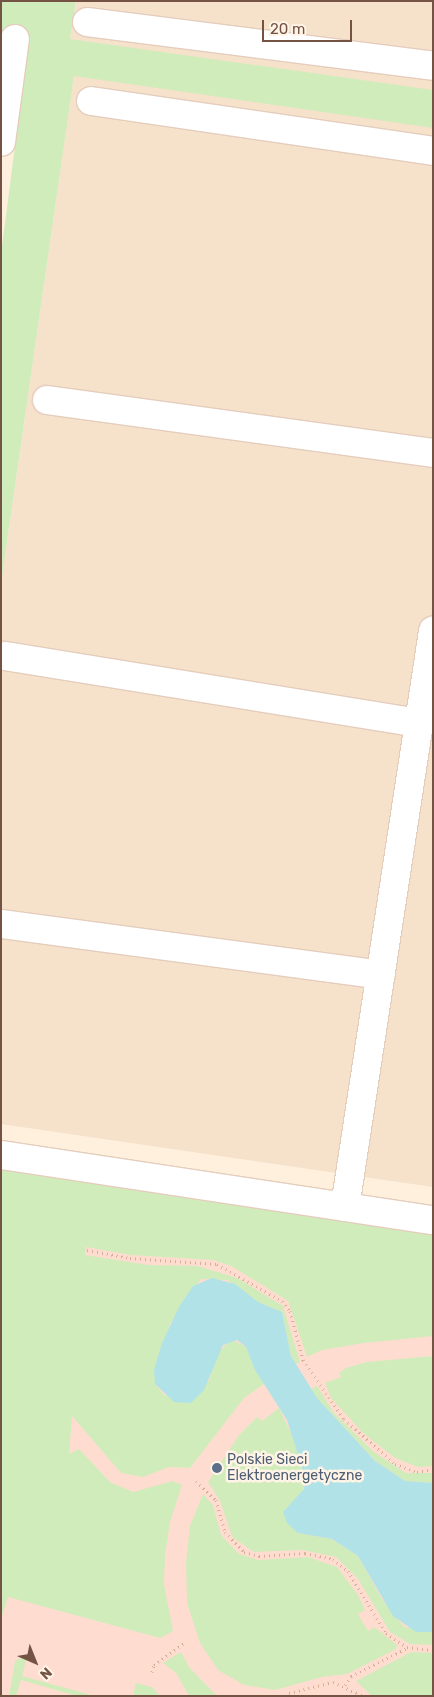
<!DOCTYPE html>
<style>
body{margin:0}
#map{position:relative;width:434px;height:1697px;overflow:hidden;background:#fef0dd;font-family:Rubik,sans-serif}
div>[style]{position:absolute}
[style*='--x']{left:calc(var(--x)*1px);top:calc(var(--y)*1px);width:calc(var(--w)*1px);rotate:calc(var(--a)*1deg)}
.residential>*{inset:0;background:#f6e1cb}
.commercial>*{inset:0;background:#ffdcd0}
.green>*{inset:0;background:#d1ecbb}
.water>*{inset:0;background:#b1e2e8}
.path>*{height:3px;margin-top:-1.5px;transform-origin:0;background:repeating-linear-gradient(90deg,#d9ae96 0 1px,transparent 0 5px)}
.roads{filter:drop-shadow(1px 0 #e4cdbc) drop-shadow(-1px 0 #e4cdbc) drop-shadow(0 1px #e4cdbc) drop-shadow(0 -1px #e4cdbc)}
.minor>*{height:28px;margin:-14px;padding:0 14px;transform-origin:14px;border-radius:14px;background:#fff}
.dots>*{width:14px;height:14px;translate:-50% -50%;box-sizing:border-box;border:2px solid #fff4e5;border-radius:50%}
span{translate:-50% -50%;white-space:nowrap;text-align:center;line-height:1.15;-webkit-text-stroke:5px #fff4e5;paint-order:stroke}
.service-label{font-size:14px;color:#4e5e75}
.left{translate:0 -50%;text-align:left}
.frame{position:absolute;inset:0;border:2px solid #745344;pointer-events:none}
.north{position:absolute;left:10px;top:1637px;width:50px;height:50px;-webkit-text-stroke:4px #fff4e5;paint-order:stroke;rotate:136deg;font-size:14px;font-weight:700;line-height:20px;text-align:center;color:#745344}
.north::after{content:'';display:block;margin:auto;width:18px;height:22px;background:#745344;clip-path:polygon(50% 0,100% 100%,50% 72%,0 100%)}
.scale{position:absolute;left:262px;top:20px;width:90px;height:22px;box-sizing:border-box;border:2px solid #745344;border-top:0;padding-left:6px;font-size:15px;line-height:18px;white-space:nowrap;color:#745344;-webkit-text-stroke:4px #fff4e5;paint-order:stroke}
</style>
<div id="map">
<div class="residential">
<div style="clip-path:polygon(76px 1px,433px 1px,433px 1187px,1px 1124px,1px 583px,79px 41px,70px 39px)"></div>
</div>
<div class="commercial">
<div style="clip-path:polygon(1px 1179px,433px 1241px,433px 1696px,1px 1696px)"></div>
</div>
<div class="green">
<div style="clip-path:polygon(1px 1px,76px 1px,70px 39px,433px 90px,433px 128px,74px 76px,1px 583px,1px 254px,29px 37px,7px 31px,1px 65px)"></div>
<div style="clip-path:polygon(1px 1170px,433px 1234px,433px 1336px,364px 1343px,322px 1350px,307px 1357px,288px 1301px,231px 1266px,213px 1260px,130px 1255px,86px 1247px,85px 1255px,149px 1265px,198px 1266px,237px 1278px,283px 1306px,300px 1362px,296px 1364px,291px 1356px,282px 1312px,258px 1302px,227px 1280px,201px 1279px,170px 1324px,155px 1384px,165px 1396px,209px 1381px,217px 1354px,231px 1339px,246px 1347px,264px 1384px,244px 1398px,190px 1468px,169px 1467px,143px 1477px,121px 1473px,72px 1416px,69px 1454px,79px 1449px,110px 1482px,133px 1492px,173px 1481px,182px 1485px,170px 1522px,165px 1556px,164px 1584px,173px 1631px,160px 1638px,8px 1597px,1px 1619px)"></div>
<div style="clip-path:polygon(433px 1356px,433px 1466px,418px 1467px,395px 1458px,363px 1433px,331px 1398px,325px 1383px,341px 1377px,339px 1373px,346px 1368px,367px 1362px)"></div>
<div style="clip-path:polygon(317px 1386px,334px 1413px,374px 1452px,406px 1473px,433px 1473px,433px 1483px,405px 1481px,375px 1461px,317px 1398px,311px 1389px)"></div>
<div style="clip-path:polygon(279px 1408px,292px 1435px,305px 1477px,298px 1533px,332px 1539px,358px 1556px,382px 1599px,404px 1627px,433px 1632px,433px 1645px,410px 1644px,390px 1632px,358px 1579px,336px 1557px,302px 1550px,254px 1552px,232px 1537px,220px 1501px,208px 1482px,239px 1435px,257px 1417px,262px 1421px)"></div>
<div style="clip-path:polygon(203px 1494px,213px 1505px,221px 1535px,239px 1554px,258px 1560px,308px 1557px,337px 1567px,358px 1595px,365px 1610px,358px 1614px,368px 1631px,374px 1627px,397px 1645px,396px 1649px,347px 1674px,322px 1677px,275px 1690px,244px 1685px,218px 1670px,200px 1643px,187px 1603px,186px 1562px,190px 1526px)"></div>
<div style="clip-path:polygon(181px 1652px,189px 1667px,217px 1696px,189px 1696px,176px 1673px,163px 1663px)"></div>
<div style="clip-path:polygon(411px 1652px,433px 1653px,433px 1696px,372px 1696px,356px 1681px)"></div>
<div style="clip-path:polygon(28px 1654px,22px 1676px,95px 1696px,77px 1696px,21px 1680px,16px 1696px,9px 1696px,15px 1661px)"></div>
<div style="clip-path:polygon(136px 1683px,152px 1687px,160px 1696px,133px 1696px)"></div>
</div>
<div class="water">
<div style="clip-path:polygon(212px 1278px,235px 1284px,258px 1302px,282px 1312px,291px 1356px,317px 1398px,375px 1461px,405px 1481px,433px 1483px,433px 1632px,416px 1632px,393px 1616px,358px 1556px,332px 1539px,298px 1533px,287px 1523px,283px 1512px,304px 1489px,305px 1477px,287px 1420px,255px 1370px,246px 1347px,237px 1340px,223px 1345px,204px 1390px,191px 1403px,174px 1402px,155px 1384px,154px 1370px,162px 1343px,179px 1307px,193px 1286px)"></div>
</div>
<div class="path">
<div style="--x:87;--y:1250;--w:44;--a:10.5"></div>
<div style="--x:130;--y:1258;--w:87;--a:3.9"></div>
<div style="--x:217;--y:1264;--w:75;--a:29.6"></div>
<div style="--x:282;--y:1301;--w:13;--a:51"></div>
<div style="--x:290;--y:1311;--w:51;--a:75.1"></div>
<div style="--x:303;--y:1360;--w:72;--a:55.2"></div>
<div style="--x:344;--y:1419;--w:68;--a:41.4"></div>
<div style="--x:395;--y:1464;--w:23;--a:20"></div>
<div style="--x:417;--y:1472;--w:16;--a:-11"></div>
<div style="--x:196;--y:1481;--w:28;--a:44"></div>
<div style="--x:216;--y:1500;--w:33;--a:74"></div>
<div style="--x:225;--y:1532;--w:28;--a:46"></div>
<div style="--x:244;--y:1552;--w:16;--a:15"></div>
<div style="--x:259;--y:1556;--w:46;--a:-3.7"></div>
<div style="--x:305;--y:1553;--w:29;--a:12"></div>
<div style="--x:333;--y:1559;--w:19;--a:39"></div>
<div style="--x:348;--y:1571;--w:73;--a:58.5"></div>
<div style="--x:386;--y:1633;--w:25;--a:34"></div>
<div style="--x:407;--y:1647;--w:26;--a:7"></div>
<div style="--x:152;--y:1672;--w:7;--a:-74"></div>
<div style="--x:154;--y:1665;--w:39;--a:-36"></div>
<div style="--x:345;--y:1685;--w:11;--a:-56"></div>
<div style="--x:351;--y:1676;--w:63;--a:-26.6"></div>
<div style="--x:289;--y:1693;--w:45;--a:-14"></div>
<div style="--x:333;--y:1682;--w:33;--a:25"></div>
</div>
<div class="roads">
<div class="minor">
<div style="--x:87;--y:22;--w:349;--a:7.2"></div>
<div style="--x:91;--y:101;--w:346;--a:8.3"></div>
<div style="--x:1;--y:142;--w:104;--a:-82.3"></div>
<div style="--x:47;--y:400;--w:390;--a:7.8"></div>
<div style="--x:5;--y:656;--w:419;--a:9.2"></div>
<div style="--x:1;--y:924;--w:383;--a:7.6"></div>
<div style="--x:1;--y:1155;--w:437;--a:8.6"></div>
<div style="--x:345;--y:1207;--w:583;--a:-81.31"></div>
</div>
</div>
<div class="dots">
<div style="left:217px;top:1468px;background:#5c6f8a"></div>
</div>
<div class="service-label">
<span class="left" style="left:227px;top:1468px">Polskie Sieci<br>Elektroenergetyczne</span>
</div>
<div class="frame"></div>
<div class="north">N</div>
<div class="scale">20 m</div>
</div>
